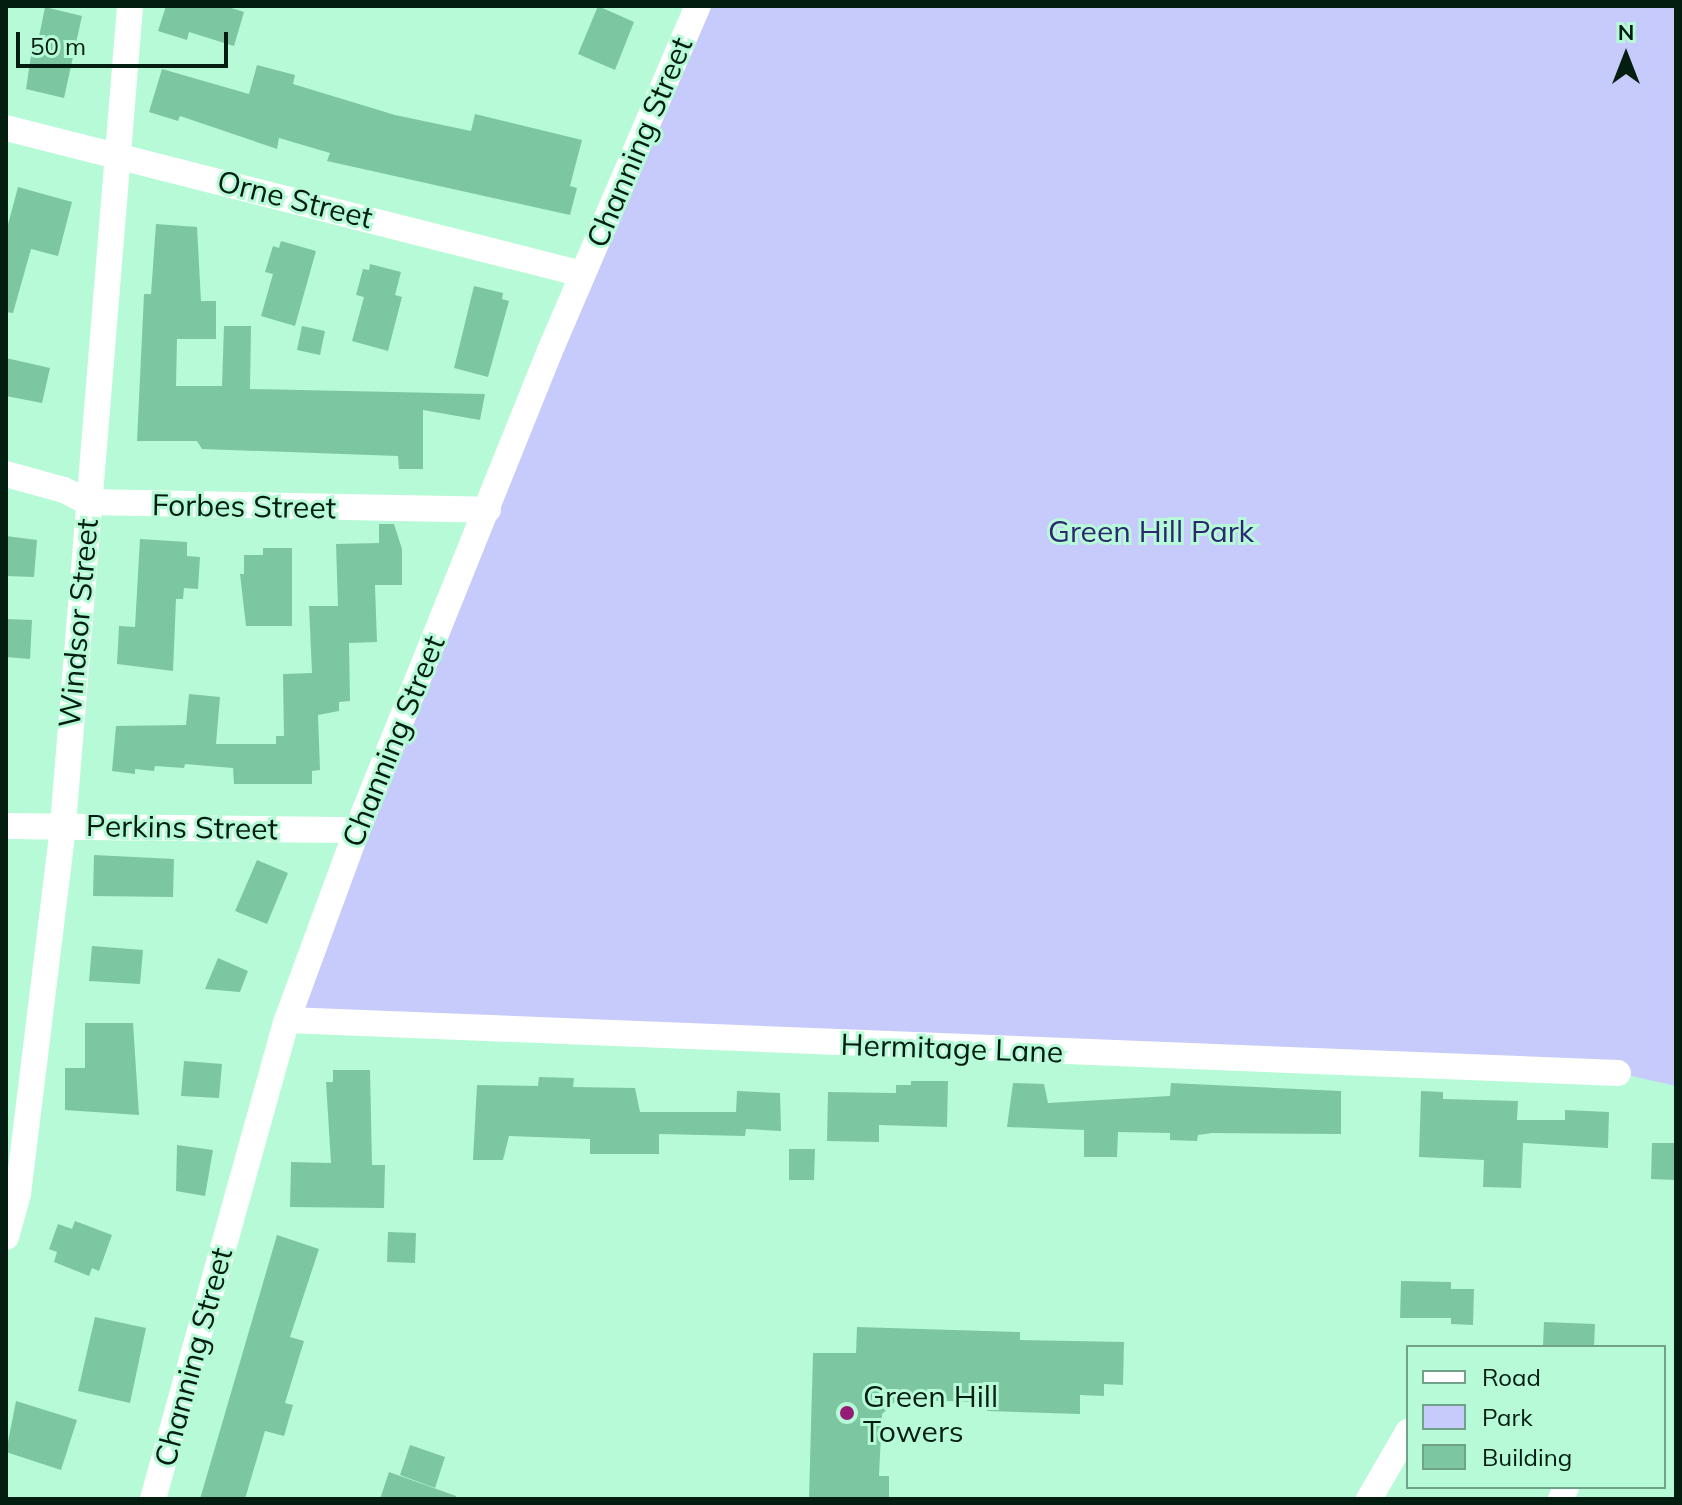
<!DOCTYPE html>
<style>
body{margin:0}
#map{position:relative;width:1682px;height:1505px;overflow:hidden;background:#b7fad7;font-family:Mulish,sans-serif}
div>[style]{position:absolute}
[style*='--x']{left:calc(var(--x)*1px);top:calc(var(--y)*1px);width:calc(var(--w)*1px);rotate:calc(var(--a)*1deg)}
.green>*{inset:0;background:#c7cbfc}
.building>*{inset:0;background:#7cc7a1}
.street>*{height:26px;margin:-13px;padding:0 13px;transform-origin:13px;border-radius:13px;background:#fff}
.dots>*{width:22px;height:22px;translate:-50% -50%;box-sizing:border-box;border:4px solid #b7fad7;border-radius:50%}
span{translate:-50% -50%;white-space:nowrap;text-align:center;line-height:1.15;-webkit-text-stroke:6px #b7fad7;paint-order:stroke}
.street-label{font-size:30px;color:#031d11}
.park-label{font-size:30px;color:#2d2771}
.poi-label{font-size:30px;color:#031d11}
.left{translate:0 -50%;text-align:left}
.frame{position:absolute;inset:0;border:8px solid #031d11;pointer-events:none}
.legend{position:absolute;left:1406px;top:1345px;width:260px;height:144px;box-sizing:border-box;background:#b7fad7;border:2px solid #6fa288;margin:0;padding:10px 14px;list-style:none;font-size:24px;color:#031d11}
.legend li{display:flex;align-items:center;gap:16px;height:40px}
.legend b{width:40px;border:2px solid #6fa288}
.north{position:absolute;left:1586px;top:16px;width:80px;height:80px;-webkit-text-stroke:6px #b7fad7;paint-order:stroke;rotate:0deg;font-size:22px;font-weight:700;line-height:32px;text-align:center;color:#031d11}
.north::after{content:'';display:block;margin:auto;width:28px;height:36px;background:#031d11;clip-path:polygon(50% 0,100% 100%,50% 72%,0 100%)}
.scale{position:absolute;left:16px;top:32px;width:212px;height:36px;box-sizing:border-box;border:4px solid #031d11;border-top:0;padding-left:10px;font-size:24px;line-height:28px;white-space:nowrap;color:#031d11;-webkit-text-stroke:6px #b7fad7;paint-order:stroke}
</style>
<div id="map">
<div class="green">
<div style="clip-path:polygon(698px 6px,1676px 6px,1676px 1086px,1618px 1073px,287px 1020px)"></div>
</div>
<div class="building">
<div style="clip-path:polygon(166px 6px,225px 6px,244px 12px,234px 46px,189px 32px,187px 40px,158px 31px)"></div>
<div style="clip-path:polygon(598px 6px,634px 22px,615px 70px,578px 54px)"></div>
<div style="clip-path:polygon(45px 7px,82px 16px,64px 98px,26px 89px,34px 36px,39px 37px)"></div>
<div style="clip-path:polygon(257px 65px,295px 75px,293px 84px,395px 115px,471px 131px,475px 114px,582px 140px,570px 186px,577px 188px,570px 215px,327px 161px,330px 153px,279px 138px,277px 149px,180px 116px,178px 121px,149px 112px,162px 69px,249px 94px)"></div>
<div style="clip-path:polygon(18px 187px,72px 202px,58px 256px,31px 249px,13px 313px,6px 312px,6px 232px)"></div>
<div style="clip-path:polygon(156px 224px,197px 227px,201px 301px,216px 301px,216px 339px,177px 339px,176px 386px,222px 386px,224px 326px,251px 326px,250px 389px,485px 394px,480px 420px,423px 410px,423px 469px,399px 469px,398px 456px,202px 449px,197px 441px,137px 441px,144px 294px,151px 294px)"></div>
<div style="clip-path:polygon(281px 241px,316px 251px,295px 326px,261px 316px,273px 274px,265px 272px,273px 246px,279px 248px)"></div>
<div style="clip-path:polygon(370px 264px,401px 272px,395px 295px,402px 297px,388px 351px,352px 341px,364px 297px,356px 295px,363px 269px,369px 270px)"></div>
<div style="clip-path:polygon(474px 286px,503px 293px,502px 299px,509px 301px,488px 377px,454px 368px)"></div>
<div style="clip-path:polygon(302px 326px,325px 331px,320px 355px,297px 350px)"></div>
<div style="clip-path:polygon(6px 358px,50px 368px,42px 403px,6px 396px)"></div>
<div style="clip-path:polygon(379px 524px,394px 524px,402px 549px,402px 585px,375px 585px,377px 642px,349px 643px,350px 701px,339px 702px,339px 711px,318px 715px,320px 770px,312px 771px,312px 784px,234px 784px,233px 768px,185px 764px,184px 768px,155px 766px,154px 771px,135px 769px,135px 774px,112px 771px,116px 726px,186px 725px,189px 694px,220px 697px,216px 744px,276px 744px,276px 736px,284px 736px,283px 674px,312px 673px,309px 606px,338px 606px,336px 544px,379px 543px)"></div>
<div style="clip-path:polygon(6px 536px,37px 540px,34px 577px,6px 576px)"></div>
<div style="clip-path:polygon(140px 539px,187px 542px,187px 556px,200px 557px,198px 589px,184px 588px,183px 599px,176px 599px,173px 671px,117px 664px,119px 626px,135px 627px)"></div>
<div style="clip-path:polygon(263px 548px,292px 548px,292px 626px,246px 626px,240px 574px,244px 574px,244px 555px,263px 555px)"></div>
<div style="clip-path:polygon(6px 619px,32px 620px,30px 659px,6px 657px)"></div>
<div style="clip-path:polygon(94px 855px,174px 859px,173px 897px,93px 896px)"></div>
<div style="clip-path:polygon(257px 860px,288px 873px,267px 924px,235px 911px)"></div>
<div style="clip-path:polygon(92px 946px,143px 950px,140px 984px,89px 981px)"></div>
<div style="clip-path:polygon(218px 958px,248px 971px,240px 992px,205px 989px)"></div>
<div style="clip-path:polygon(85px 1023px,133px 1023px,139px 1115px,65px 1110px,65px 1068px,85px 1068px)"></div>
<div style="clip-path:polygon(184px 1061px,222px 1064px,219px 1098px,181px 1096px)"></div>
<div style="clip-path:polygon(333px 1070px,370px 1070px,372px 1165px,385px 1165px,384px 1208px,290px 1207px,291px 1162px,331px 1163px,326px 1082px,333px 1082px)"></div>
<div style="clip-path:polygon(539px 1077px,574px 1078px,573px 1087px,635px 1088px,640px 1112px,736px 1112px,737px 1091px,780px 1093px,781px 1131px,746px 1129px,745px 1136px,659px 1134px,659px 1154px,590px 1154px,590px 1139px,509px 1136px,503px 1160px,473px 1160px,477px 1085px,538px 1086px)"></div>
<div style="clip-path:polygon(911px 1081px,948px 1081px,947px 1127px,879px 1125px,879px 1142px,827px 1141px,828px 1092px,896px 1093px,896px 1085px,911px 1085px)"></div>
<div style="clip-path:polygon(1013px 1083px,1044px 1084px,1048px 1103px,1170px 1096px,1171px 1083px,1341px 1091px,1341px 1134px,1212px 1133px,1198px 1135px,1197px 1141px,1170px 1140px,1170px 1133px,1118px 1132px,1117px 1157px,1084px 1157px,1084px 1130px,1007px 1127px)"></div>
<div style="clip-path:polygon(1421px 1091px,1443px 1092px,1443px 1099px,1518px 1101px,1517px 1120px,1565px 1120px,1565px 1110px,1609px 1112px,1608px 1148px,1523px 1143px,1521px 1188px,1483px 1187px,1484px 1160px,1419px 1157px)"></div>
<div style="clip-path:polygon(1652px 1143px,1676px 1143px,1676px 1180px,1651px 1179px)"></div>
<div style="clip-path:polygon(177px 1145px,213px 1150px,205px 1196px,176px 1191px)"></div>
<div style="clip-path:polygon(789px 1149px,815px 1149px,814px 1180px,789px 1180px)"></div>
<div style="clip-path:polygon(75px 1221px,112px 1235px,99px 1271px,92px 1268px,89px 1276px,54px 1262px,57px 1252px,49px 1249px,58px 1224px,72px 1229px)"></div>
<div style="clip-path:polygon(388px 1232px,416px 1233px,415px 1263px,387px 1262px)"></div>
<div style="clip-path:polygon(277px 1235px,319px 1249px,290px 1337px,304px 1341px,285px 1403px,293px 1405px,284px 1436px,265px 1431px,245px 1499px,200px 1499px)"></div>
<div style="clip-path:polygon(1401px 1281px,1451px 1282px,1451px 1289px,1474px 1289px,1473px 1325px,1451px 1324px,1451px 1318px,1400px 1318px)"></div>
<div style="clip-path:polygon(95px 1317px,146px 1328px,130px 1403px,78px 1391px)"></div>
<div style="clip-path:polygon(1544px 1322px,1595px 1324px,1594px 1347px,1543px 1347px)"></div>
<div style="clip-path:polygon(857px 1327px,1020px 1332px,1020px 1340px,1124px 1342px,1123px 1385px,1104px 1384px,1104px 1396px,1080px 1395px,1080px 1414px,987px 1411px,988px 1402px,897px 1400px,882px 1414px,879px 1476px,889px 1476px,889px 1499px,809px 1499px,813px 1353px,856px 1353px)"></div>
<div style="clip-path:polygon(16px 1401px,77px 1420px,61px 1470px,6px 1452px)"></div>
<div style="clip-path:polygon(410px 1445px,445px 1457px,435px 1488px,400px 1475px)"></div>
<div style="clip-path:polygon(389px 1472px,456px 1496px,455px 1499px,380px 1499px)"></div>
</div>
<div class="street">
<div style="--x:6;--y:128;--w:594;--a:14.22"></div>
<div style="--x:6;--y:474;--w:60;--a:15.4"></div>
<div style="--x:64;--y:490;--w:27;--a:27"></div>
<div style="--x:88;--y:502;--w:400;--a:1.1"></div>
<div style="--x:6;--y:826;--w:351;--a:0.7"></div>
<div style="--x:287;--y:1020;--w:1332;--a:2.28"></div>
<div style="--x:6;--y:1237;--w:45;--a:-74.4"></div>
<div style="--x:18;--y:1194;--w:372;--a:-83"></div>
<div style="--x:63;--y:825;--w:822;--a:-85.32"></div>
<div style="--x:153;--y:1499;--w:497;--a:-74.4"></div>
<div style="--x:287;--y:1020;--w:202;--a:-69.8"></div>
<div style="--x:357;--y:830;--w:514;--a:-68.07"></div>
<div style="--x:549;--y:353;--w:378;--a:-66.8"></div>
<div style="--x:1369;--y:1499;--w:78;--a:-59.8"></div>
<div style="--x:1561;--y:1499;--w:13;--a:-67"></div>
</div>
<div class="dots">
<div style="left:847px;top:1413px;background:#951b76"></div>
</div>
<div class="street-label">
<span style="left:639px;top:142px;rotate:-67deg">Channing Street</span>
<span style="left:295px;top:199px;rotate:14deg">Orne Street</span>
<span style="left:244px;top:506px;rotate:1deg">Forbes Street</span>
<span style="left:78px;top:623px;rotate:-85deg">Windsor Street</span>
<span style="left:393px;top:741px;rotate:-68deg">Channing Street</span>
<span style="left:182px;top:827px;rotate:1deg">Perkins Street</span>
<span style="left:952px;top:1048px;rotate:2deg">Hermitage Lane</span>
<span style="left:193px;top:1357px;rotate:-75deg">Channing Street</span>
</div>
<div class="park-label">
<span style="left:1151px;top:531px">Green Hill Park</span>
</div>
<div class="poi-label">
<span class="left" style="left:863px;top:1413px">Green Hill<br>Towers</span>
</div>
<div class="frame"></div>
<ul class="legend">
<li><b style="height:10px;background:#fff"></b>Road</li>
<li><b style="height:22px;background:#c7cbfc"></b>Park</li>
<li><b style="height:22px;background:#7cc7a1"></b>Building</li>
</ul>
<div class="north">N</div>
<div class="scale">50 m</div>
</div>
